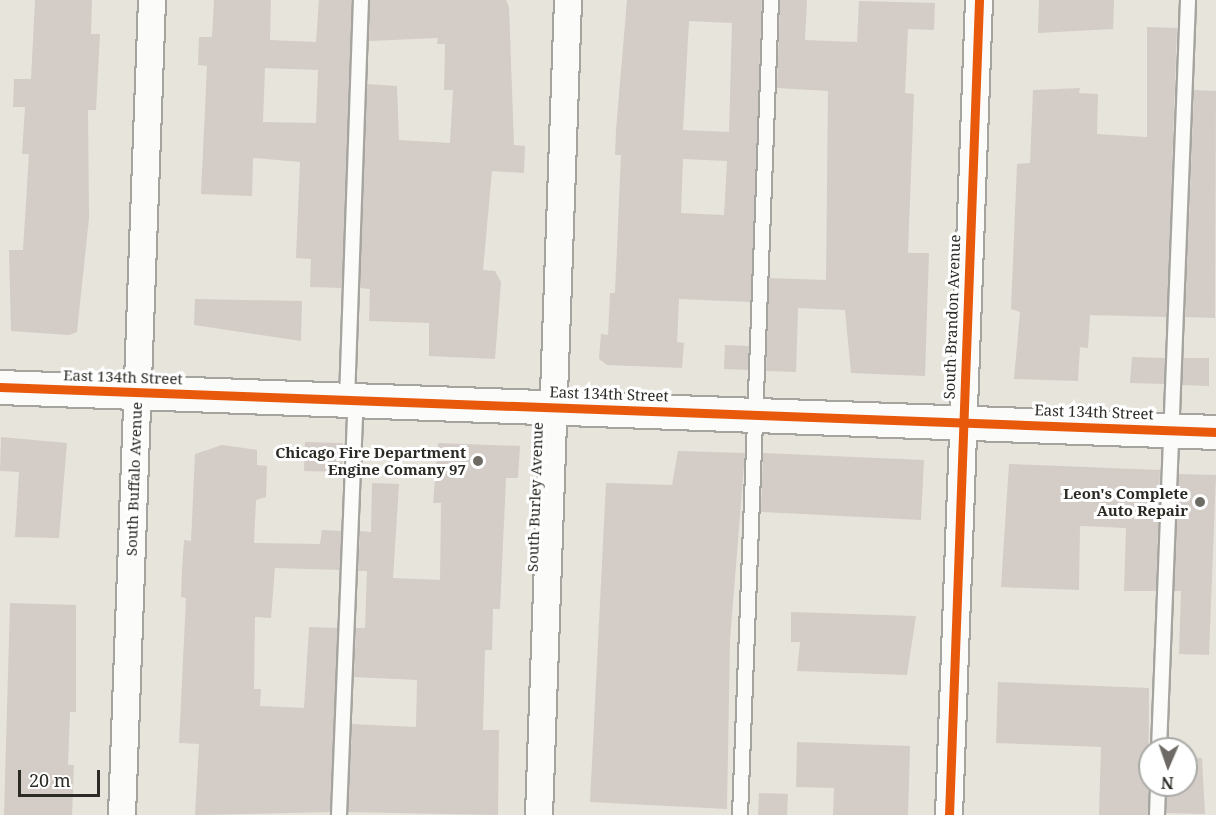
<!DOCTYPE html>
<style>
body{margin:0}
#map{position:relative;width:1216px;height:815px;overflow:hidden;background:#e7e4dc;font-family:"Noto Serif",serif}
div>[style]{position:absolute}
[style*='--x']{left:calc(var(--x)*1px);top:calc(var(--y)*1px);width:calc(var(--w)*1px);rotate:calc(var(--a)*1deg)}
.building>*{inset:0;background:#d4ccc7}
.roads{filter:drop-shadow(2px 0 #a6a49e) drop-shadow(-2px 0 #a6a49e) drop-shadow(0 2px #a6a49e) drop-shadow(0 -2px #a6a49e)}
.lane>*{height:14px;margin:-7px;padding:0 7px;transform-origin:7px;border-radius:7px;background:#fbfbfa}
.street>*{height:26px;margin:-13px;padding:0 13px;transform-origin:13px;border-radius:13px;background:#fbfbfa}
.secondary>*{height:33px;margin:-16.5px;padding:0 16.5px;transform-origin:16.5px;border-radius:16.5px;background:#fbfbfa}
.cycleway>*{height:9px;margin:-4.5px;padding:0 4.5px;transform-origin:4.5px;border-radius:4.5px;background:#e8590c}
.dots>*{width:16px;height:16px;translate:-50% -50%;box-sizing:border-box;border:3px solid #fff;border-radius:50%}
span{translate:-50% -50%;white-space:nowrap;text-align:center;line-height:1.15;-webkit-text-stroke:6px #fff;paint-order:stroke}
.street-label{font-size:15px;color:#2b2a24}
.poi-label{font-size:15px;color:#2b2a24;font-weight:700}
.right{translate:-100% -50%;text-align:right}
.north{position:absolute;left:1138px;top:737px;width:60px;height:60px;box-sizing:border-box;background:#fff;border:2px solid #aaaaa7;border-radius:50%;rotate:182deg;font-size:16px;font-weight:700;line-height:24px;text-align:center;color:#2b2a24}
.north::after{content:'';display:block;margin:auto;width:21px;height:27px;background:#6d6b64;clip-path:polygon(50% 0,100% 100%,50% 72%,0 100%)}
.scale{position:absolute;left:18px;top:770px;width:82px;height:27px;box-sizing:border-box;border:3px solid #2b2a24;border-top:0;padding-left:8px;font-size:18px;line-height:21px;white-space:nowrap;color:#2b2a24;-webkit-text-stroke:4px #fff;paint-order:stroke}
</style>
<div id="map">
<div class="building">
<div style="clip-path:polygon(35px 0,92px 0,91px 34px,100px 34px,96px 110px,88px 110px,89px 218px,77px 332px,69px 335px,11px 331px,9px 250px,23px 250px,29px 154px,22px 154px,25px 107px,13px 107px,14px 79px,31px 79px)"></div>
<div style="clip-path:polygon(evenodd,214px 0,271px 0,270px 40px,316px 42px,319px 0,352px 0,342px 288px,310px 287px,311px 259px,296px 258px,300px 162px,253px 158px,252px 196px,201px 194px,207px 66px,198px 65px,199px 37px,212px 37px,214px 0,265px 68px,318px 70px,316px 123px,263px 122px,265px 68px)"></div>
<div style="clip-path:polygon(370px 0,506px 0,509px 7px,514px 145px,525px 146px,524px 173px,492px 171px,483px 270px,495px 271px,501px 282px,495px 359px,429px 356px,429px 323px,369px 321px,370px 289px,360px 288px,367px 84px,397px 86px,399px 140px,450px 143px,453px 90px,444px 90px,445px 44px,437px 44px,438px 38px,369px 41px)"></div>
<div style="clip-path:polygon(evenodd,627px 0,762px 0,751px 302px,679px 299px,677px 342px,684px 343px,682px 368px,607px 365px,599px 359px,601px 334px,608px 335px,610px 293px,615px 293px,621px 155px,615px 155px,616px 130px,627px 0,689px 21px,732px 23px,729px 132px,683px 130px,689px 21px,627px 0,683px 159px,727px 161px,724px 215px,681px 213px,683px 159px)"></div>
<div style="clip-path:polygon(780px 0,807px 0,805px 40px,857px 42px,859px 1px,935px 3px,934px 30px,908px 29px,905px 93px,914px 94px,908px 253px,929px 253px,925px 376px,851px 373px,845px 310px,798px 308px,796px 372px,766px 371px,769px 278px,826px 280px,828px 91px,777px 88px)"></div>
<div style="clip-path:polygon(1039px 0,1114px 0,1113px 29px,1038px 33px)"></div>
<div style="clip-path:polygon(1147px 27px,1177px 28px,1167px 317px,1090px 315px,1088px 348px,1080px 347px,1078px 381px,1014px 379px,1020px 312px,1011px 309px,1017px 164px,1030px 163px,1033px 90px,1080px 88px,1079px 93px,1098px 94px,1097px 134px,1147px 137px)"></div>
<div style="clip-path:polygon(1194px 90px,1216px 91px,1215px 318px,1185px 317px)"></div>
<div style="clip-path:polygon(195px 299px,302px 301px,301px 341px,194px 325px)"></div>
<div style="clip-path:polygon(725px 345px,749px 346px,748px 370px,724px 369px)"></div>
<div style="clip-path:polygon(1132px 357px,1165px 358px,1164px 384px,1130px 383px)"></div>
<div style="clip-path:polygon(1183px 358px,1209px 358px,1209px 386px,1182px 385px)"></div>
<div style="clip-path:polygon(1px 437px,67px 443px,59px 538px,15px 537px,19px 472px,0 471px)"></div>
<div style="clip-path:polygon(305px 442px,343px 443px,342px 472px,304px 471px)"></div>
<div style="clip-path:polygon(438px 443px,520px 446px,518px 478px,506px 478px,500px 609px,493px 609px,492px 650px,485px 650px,483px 730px,499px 730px,498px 815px,348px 812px,352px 724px,416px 727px,417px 680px,354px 677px,356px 628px,365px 628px,367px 571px,358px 571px,360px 531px,371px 532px,372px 483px,399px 484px,393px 578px,440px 580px,441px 503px,433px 503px)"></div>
<div style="clip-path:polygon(222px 445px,257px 450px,257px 465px,267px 466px,266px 497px,256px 500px,254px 543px,320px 544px,322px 530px,342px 531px,340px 570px,275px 568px,271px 618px,255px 617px,254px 689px,261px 689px,260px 706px,304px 708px,309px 627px,338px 628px,330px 812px,195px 815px,199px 744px,179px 743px,186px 598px,181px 597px,182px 570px,184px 540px,191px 541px,195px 454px)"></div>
<div style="clip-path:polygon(678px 451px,745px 453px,730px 640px,727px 809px,590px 802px,606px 483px,672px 485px)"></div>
<div style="clip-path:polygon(763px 453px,924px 460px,921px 520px,761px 512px)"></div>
<div style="clip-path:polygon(1009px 464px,1160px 470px,1156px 591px,1124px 591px,1126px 528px,1080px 526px,1079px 590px,1001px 587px)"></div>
<div style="clip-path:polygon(1179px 474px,1216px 475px,1209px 655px,1179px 654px,1181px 591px,1174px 591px)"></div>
<div style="clip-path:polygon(10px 603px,76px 605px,76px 712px,70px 712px,68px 765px,74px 765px,72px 815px,4px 815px)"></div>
<div style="clip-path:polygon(791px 612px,916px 616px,907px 675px,797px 671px,800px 642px,791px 642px)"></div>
<div style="clip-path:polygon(998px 682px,1149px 688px,1148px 815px,1099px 815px,1101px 747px,996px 743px)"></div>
<div style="clip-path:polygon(797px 742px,910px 746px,908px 815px,833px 815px,834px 788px,796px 787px)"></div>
<div style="clip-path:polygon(1186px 757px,1202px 758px,1205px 814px,1166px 813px,1167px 785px,1186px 785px)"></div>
<div style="clip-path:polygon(759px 793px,788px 794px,787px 815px,758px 815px)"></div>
</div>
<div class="roads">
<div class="lane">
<div style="--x:347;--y:400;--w:400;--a:-88"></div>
<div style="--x:1159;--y:749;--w:750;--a:-87.78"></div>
<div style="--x:339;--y:815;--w:415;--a:-87.7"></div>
<div style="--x:740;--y:815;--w:816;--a:-87.82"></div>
<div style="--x:1157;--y:815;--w:30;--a:-88"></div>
</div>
<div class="street">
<div style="--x:122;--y:815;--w:816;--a:-87.89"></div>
<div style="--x:539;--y:815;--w:816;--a:-87.96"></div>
<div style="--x:949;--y:815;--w:816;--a:-87.89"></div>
</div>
<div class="secondary">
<div style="--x:0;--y:387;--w:1217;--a:2.12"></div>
</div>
</div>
<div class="cycleway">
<div style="--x:0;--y:387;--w:1217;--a:2.12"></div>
<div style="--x:949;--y:815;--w:816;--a:-87.89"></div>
</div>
<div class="dots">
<div style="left:478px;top:461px;background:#6d6b64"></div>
<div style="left:1200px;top:502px;background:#6d6b64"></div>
</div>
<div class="street-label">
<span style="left:952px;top:317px;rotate:-88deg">South Brandon Avenue</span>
<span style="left:123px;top:377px;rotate:2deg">East 134th Street</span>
<span style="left:609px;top:394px;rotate:2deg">East 134th Street</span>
<span style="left:1094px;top:412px;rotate:2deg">East 134th Street</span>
<span style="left:134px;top:479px;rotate:-88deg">South Buffalo Avenue</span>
<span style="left:535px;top:497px;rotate:-88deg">South Burley Avenue</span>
</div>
<div class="poi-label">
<span class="right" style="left:466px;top:461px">Chicago Fire Department<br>Engine Comany 97</span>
<span class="right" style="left:1188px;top:502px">Leon's Complete<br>Auto Repair</span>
</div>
<div class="north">N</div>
<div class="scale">20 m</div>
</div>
